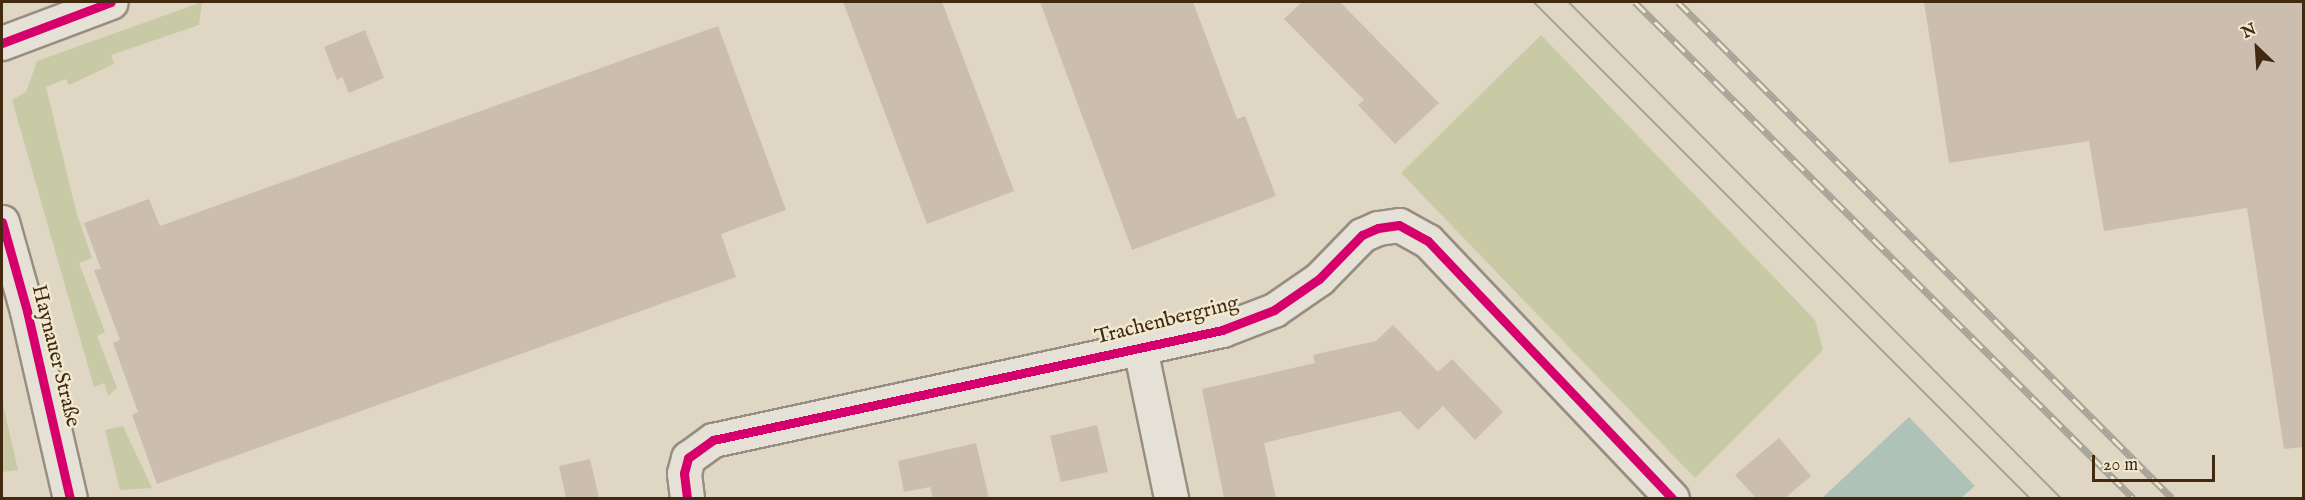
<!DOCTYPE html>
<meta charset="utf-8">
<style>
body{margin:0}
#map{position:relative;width:2305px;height:500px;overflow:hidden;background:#dfd6c3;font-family:"IM FELL English",serif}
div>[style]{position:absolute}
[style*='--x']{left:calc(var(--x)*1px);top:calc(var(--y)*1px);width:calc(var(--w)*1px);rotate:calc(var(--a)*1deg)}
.green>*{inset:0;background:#c8caa6}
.water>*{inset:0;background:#afc2ba}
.building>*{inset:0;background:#ccbeaf}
.roads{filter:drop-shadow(2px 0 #978e81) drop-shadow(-2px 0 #978e81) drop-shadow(0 2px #978e81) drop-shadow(0 -2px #978e81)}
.street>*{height:33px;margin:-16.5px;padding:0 16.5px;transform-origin:16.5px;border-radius:16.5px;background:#e6e1d7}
.tram>*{height:1.5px;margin:-0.75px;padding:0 0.75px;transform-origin:0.75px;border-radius:0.75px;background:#a8a298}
.rail>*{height:7px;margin-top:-3.5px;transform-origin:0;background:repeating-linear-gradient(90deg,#f1e8d1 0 14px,#a8a298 0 28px);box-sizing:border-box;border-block:2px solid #a8a298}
.cycleway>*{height:9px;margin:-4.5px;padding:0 4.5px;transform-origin:4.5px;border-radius:4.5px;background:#d6006c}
span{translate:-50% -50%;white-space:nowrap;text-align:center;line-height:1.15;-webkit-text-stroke:5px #f1e8d1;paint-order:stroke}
.street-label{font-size:21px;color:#422a11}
.frame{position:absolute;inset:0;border:3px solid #422a11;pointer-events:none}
.north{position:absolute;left:2227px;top:18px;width:60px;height:60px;-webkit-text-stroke:4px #f1e8d1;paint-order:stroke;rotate:335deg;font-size:16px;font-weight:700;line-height:24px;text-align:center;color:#422a11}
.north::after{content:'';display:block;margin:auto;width:21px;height:27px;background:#422a11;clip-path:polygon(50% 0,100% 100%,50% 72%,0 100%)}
.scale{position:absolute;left:2092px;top:455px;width:123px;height:27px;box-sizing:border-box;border:3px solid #422a11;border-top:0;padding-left:8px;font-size:18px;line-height:21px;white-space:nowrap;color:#422a11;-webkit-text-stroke:4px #f1e8d1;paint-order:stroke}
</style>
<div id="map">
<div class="green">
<div style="clip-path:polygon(202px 2px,199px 25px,111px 55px,114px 64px,69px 85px,66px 79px,46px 87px,76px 211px,92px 258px,79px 263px,105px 332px,97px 336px,117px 388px,108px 396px,104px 383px,94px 387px,12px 100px,26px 92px,37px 61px)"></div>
<div style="clip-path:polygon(1541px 35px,1815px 320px,1823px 350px,1695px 478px,1401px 173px)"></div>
<div style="clip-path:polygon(2px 400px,18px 470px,2px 472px)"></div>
<div style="clip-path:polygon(123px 426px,152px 488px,120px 490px,105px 430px)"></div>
</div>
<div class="water">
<div style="clip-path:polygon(1909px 417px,1975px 486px,1961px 498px,1822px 498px)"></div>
</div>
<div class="building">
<div style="clip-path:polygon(843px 2px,942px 2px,1014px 191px,927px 224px)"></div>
<div style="clip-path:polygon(1040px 2px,1193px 2px,1237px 119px,1245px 116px,1276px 196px,1132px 250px)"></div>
<div style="clip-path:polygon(1302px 2px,1340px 2px,1439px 103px,1395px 144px,1358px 105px,1364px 100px,1284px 19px)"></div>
<div style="clip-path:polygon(1924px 2px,2304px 2px,2304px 447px,2284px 449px,2247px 208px,2104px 231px,2089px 141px,1949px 163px)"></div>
<div style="clip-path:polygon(718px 26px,786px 210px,721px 234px,736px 277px,157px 484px,132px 415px,138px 412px,113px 343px,120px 340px,94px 270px,101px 269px,84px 223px,149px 199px,160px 226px)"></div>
<div style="clip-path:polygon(365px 30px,384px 78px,349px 93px,342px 77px,337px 80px,324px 47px)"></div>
<div style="clip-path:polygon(1393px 325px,1438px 372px,1452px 359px,1503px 412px,1475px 440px,1443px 406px,1418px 430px,1400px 411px,1264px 443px,1276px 498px,1224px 498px,1202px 389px,1315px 363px,1313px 355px,1376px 341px)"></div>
<div style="clip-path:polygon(1097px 425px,1108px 472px,1061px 482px,1050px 436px)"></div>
<div style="clip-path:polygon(1779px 438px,1811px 476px,1785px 498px,1756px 498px,1735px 475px)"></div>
<div style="clip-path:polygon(976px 443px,989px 498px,933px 498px,930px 487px,904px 492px,898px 461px)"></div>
<div style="clip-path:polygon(590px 459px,599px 498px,566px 498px,559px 466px)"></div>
</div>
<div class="roads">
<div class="street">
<div style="--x:2;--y:43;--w:116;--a:-20.6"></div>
<div style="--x:2;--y:222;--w:92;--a:74.3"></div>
<div style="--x:27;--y:311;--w:192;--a:77.1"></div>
<div style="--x:1140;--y:348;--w:153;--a:78.3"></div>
<div style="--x:687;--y:498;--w:25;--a:-97"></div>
<div style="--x:684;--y:473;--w:16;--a:-75"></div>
<div style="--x:688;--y:458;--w:31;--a:-36"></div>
<div style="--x:713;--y:440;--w:521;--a:-12.19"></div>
<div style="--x:1222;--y:330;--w:56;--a:-21"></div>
<div style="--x:1274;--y:310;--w:55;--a:-34.6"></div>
<div style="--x:1319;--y:279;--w:62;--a:-45.7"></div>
<div style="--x:1362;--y:235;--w:17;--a:-24"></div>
<div style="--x:1378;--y:228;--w:21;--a:-8"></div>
<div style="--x:1399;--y:225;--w:33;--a:29"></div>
<div style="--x:1428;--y:241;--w:354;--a:46.5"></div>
</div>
</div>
<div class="tram">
<div style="--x:1534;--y:2;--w:701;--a:45"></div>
<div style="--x:1569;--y:2;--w:699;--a:45.23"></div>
</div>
<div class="rail">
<div style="--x:1635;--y:2;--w:703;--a:44.88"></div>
<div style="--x:1678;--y:2;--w:700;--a:45.12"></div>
</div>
<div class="cycleway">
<div style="--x:2;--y:43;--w:116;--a:-20.6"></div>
<div style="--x:2;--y:222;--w:92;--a:74.3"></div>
<div style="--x:27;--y:311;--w:192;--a:77.1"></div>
<div style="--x:687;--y:498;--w:25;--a:-97"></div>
<div style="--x:684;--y:473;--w:16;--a:-75"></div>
<div style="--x:688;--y:458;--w:31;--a:-36"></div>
<div style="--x:713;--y:440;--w:521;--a:-12.19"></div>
<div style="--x:1222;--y:330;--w:56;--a:-21"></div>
<div style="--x:1274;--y:310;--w:55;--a:-34.6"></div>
<div style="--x:1319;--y:279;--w:62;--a:-45.7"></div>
<div style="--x:1362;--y:235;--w:17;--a:-24"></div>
<div style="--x:1378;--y:228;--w:21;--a:-8"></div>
<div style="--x:1399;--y:225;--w:33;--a:29"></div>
<div style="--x:1428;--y:241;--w:354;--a:46.5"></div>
</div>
<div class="street-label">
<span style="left:1167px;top:321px;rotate:-14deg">Trachenbergring</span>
<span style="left:55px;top:356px;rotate:76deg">Haynauer Straße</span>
</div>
<div class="frame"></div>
<div class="north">N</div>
<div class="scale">20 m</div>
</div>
